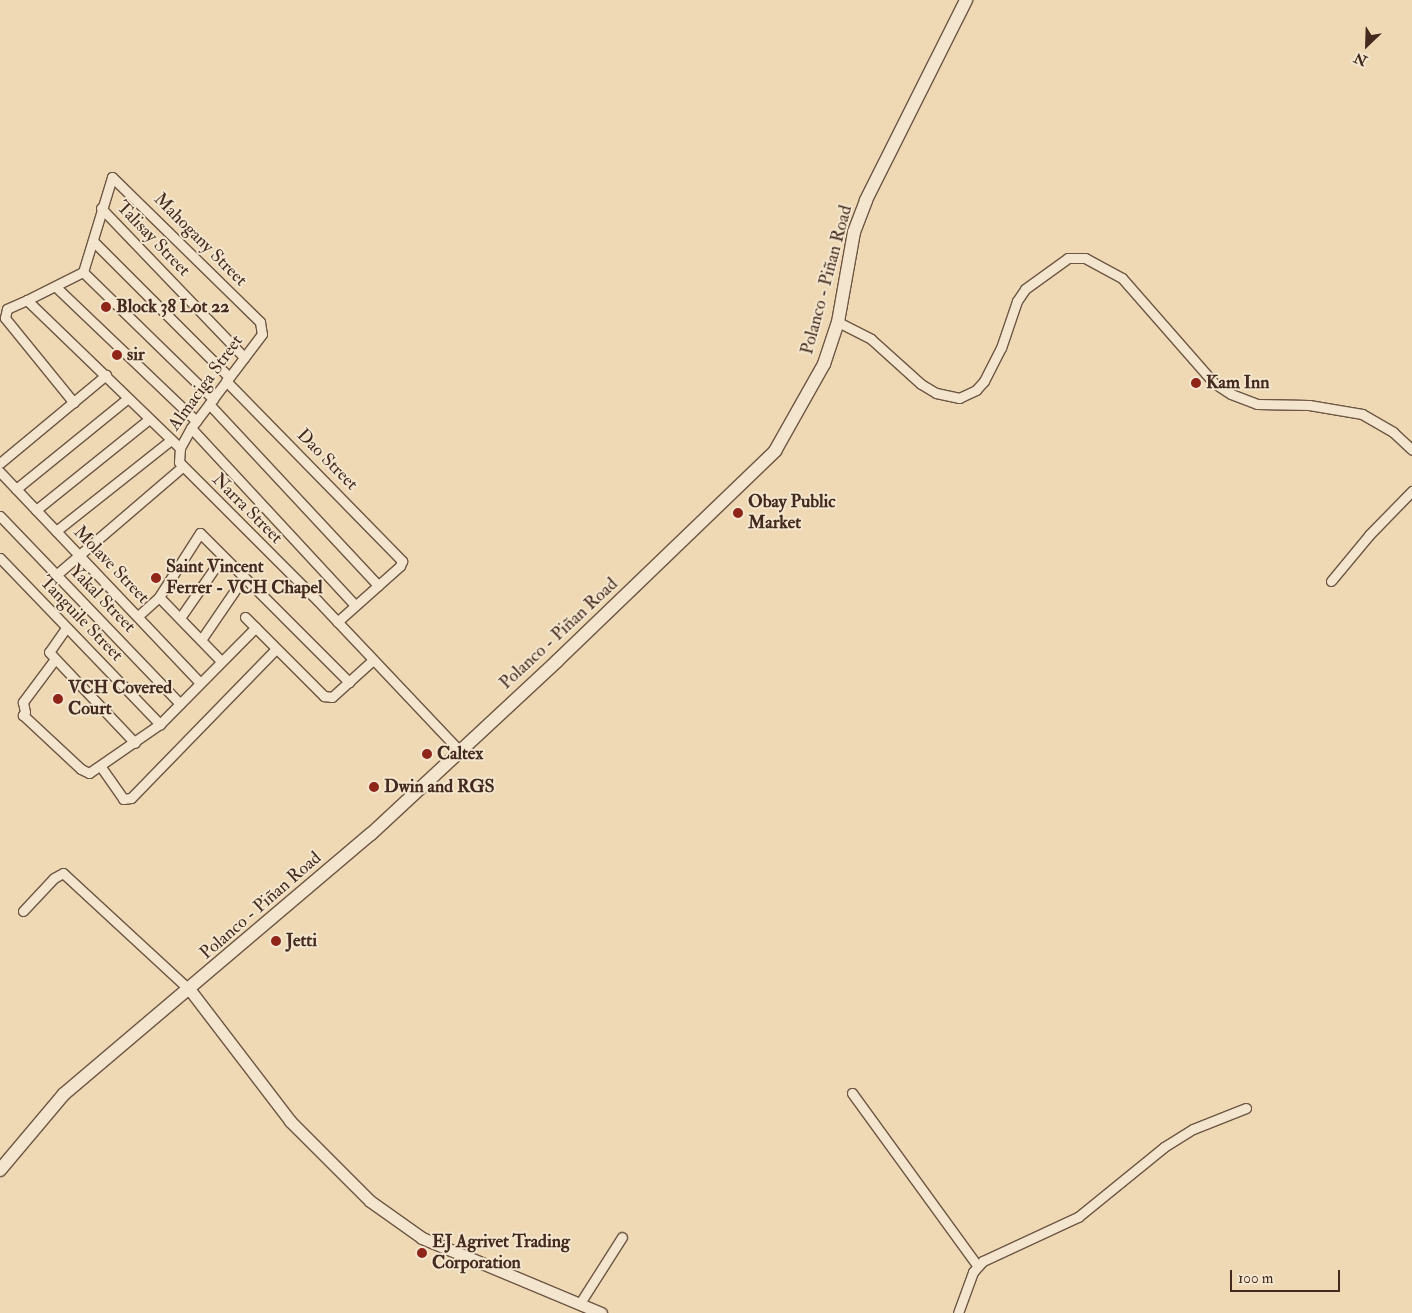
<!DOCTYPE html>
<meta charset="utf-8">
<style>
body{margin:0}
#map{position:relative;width:1412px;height:1313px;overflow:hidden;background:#eed9b4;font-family:"IM FELL Double Pica",serif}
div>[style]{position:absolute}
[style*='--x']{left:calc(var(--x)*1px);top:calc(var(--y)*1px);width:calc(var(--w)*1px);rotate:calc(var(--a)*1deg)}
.roads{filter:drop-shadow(1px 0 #6e5644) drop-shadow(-1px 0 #6e5644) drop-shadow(0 1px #6e5644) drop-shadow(0 -1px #6e5644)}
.minor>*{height:9px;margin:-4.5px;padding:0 4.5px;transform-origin:4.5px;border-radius:4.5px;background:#f4e6ce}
.tertiary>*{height:11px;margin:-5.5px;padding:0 5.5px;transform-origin:5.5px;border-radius:5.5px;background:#f4e6ce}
.secondary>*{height:12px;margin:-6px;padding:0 6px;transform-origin:6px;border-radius:6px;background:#f4e6ce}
.dots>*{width:14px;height:14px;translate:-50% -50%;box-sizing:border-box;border:2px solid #f4e6ce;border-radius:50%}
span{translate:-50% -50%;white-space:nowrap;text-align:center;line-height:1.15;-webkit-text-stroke:4px #f4e6ce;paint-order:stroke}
.street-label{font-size:18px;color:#442a1e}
.poi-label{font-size:18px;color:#442a1e;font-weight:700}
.left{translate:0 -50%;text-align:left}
.north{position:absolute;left:1342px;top:20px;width:50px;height:50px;-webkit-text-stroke:4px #f4e6ce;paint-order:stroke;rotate:204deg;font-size:14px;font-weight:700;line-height:20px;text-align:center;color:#442a1e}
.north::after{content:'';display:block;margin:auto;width:18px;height:22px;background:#442a1e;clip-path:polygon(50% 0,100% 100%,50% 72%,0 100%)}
.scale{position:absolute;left:1230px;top:1270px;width:110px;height:22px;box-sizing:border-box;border:2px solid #442a1e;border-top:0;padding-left:6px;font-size:15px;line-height:18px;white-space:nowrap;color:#442a1e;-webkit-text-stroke:4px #f4e6ce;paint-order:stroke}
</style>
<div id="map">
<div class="roads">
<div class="minor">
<div style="--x:101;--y:208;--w:207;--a:46.2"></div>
<div style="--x:93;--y:241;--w:192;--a:45"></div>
<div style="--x:83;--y:272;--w:99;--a:-73"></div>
<div style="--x:112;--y:177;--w:207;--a:44.4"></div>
<div style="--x:260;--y:322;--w:12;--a:81"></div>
<div style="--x:262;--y:334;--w:118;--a:127.1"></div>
<div style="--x:191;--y:428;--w:23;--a:119"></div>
<div style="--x:180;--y:448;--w:14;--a:94"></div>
<div style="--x:179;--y:462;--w:195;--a:45"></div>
<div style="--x:317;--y:600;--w:207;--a:46.6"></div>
<div style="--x:56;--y:287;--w:194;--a:43.7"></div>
<div style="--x:27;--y:300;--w:22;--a:156"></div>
<div style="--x:7;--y:309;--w:9;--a:103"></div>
<div style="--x:5;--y:318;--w:109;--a:50.9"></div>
<div style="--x:838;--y:322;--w:37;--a:27"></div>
<div style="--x:871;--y:339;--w:67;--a:42"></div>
<div style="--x:921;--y:384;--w:17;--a:31"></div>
<div style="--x:936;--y:393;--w:24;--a:12"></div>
<div style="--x:959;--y:398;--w:19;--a:-25"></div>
<div style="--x:976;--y:390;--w:12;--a:-48"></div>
<div style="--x:984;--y:381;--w:37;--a:-63"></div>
<div style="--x:1001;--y:348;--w:50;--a:-71.2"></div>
<div style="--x:1017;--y:301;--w:14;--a:-56"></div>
<div style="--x:1025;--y:289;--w:53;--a:-35.8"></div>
<div style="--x:1068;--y:258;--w:17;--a:0"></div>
<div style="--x:1085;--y:258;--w:42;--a:28.4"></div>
<div style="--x:1122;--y:278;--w:140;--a:48.8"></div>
<div style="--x:1214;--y:383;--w:20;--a:33"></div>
<div style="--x:1231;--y:394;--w:28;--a:21"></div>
<div style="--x:1257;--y:404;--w:52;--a:1.1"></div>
<div style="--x:1309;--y:405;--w:54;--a:9.6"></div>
<div style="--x:1362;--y:414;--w:36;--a:30"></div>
<div style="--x:1393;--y:432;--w:26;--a:43"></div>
<div style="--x:226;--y:381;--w:252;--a:45.6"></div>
<div style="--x:402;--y:561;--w:5;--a:112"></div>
<div style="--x:400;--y:566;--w:84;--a:138.4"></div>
<div style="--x:209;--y:404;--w:248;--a:47"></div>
<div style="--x:191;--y:428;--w:241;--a:47.2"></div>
<div style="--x:180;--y:448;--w:213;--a:-136"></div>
<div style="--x:27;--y:300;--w:63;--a:-26.6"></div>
<div style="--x:83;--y:272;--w:182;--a:44.3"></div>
<div style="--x:0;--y:463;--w:138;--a:-39.7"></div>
<div style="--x:0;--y:472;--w:289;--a:46.5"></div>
<div style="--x:16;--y:489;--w:144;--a:-39.1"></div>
<div style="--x:36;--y:510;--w:144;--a:-38.8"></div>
<div style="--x:0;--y:516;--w:260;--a:46.2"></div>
<div style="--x:56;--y:531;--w:147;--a:-38.4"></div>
<div style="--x:0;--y:558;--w:231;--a:46.1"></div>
<div style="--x:56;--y:575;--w:166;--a:-40.6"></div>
<div style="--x:1331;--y:581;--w:60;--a:-50.4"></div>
<div style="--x:1369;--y:535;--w:62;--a:-45.7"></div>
<div style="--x:159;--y:597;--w:89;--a:45.9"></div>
<div style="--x:138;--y:616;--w:28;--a:-42"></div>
<div style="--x:159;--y:597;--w:76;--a:-57.4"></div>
<div style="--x:200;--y:533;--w:211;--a:45"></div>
<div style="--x:245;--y:617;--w:112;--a:45"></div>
<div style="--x:324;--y:696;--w:8;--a:7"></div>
<div style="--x:332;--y:697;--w:55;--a:-42.1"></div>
<div style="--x:180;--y:618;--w:75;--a:-55.3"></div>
<div style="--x:66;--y:628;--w:29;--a:125"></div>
<div style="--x:49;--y:652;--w:125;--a:46.6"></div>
<div style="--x:201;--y:640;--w:76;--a:-55.7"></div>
<div style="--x:55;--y:659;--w:54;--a:126.7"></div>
<div style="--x:23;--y:702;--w:10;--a:79"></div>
<div style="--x:25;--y:712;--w:4;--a:124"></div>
<div style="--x:23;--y:715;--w:79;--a:43"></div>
<div style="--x:81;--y:769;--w:9;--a:27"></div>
<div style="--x:89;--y:773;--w:86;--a:-34.6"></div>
<div style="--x:160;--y:724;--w:136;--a:-45.3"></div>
<div style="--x:101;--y:767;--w:39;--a:55"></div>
<div style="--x:123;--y:799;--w:8;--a:-7"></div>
<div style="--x:131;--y:798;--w:208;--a:-45.8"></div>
<div style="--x:23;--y:911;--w:45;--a:-46.8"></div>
<div style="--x:54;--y:878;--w:10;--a:-29"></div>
<div style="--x:63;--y:873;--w:173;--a:42.7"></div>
<div style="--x:852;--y:1093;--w:213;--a:54"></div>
<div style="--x:580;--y:1303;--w:78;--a:-57.5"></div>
<div style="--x:958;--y:1313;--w:44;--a:-69.9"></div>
<div style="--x:973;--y:1272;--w:15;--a:-48"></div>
<div style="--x:983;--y:1261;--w:105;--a:-24.9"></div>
<div style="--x:1078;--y:1217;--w:111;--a:-39.1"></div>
<div style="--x:1164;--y:1147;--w:34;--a:-32"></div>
<div style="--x:1193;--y:1129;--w:57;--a:-21.6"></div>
</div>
<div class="tertiary">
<div style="--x:190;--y:990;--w:165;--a:52.6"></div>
<div style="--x:290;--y:1121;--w:113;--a:45"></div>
<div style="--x:370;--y:1201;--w:64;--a:35.4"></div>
<div style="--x:422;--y:1238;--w:194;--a:22.7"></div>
</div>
<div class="secondary">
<div style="--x:0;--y:1170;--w:99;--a:-49.9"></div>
<div style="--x:64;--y:1094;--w:402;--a:-40.3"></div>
<div style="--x:371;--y:834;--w:254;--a:-42.9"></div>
<div style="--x:557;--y:661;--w:303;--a:-43.9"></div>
<div style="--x:775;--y:451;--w:100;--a:-60.6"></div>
<div style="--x:824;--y:364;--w:44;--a:-71.6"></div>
<div style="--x:838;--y:322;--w:91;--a:-79.9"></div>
<div style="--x:854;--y:232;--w:34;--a:-69"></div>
<div style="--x:866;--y:200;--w:224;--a:-63.4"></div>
</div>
</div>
<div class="dots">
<div style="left:106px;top:307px;background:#8f2418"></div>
<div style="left:117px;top:355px;background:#8f2418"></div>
<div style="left:1196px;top:383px;background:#8f2418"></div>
<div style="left:738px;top:513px;background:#8f2418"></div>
<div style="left:156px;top:578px;background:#8f2418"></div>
<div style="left:58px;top:699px;background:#8f2418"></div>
<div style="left:427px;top:754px;background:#8f2418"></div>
<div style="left:374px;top:787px;background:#8f2418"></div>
<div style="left:276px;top:941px;background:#8f2418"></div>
<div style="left:422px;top:1253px;background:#8f2418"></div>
</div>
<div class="street-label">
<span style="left:153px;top:239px;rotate:46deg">Talisay Street</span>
<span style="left:200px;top:240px;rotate:45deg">Mahogany Street</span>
<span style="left:827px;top:280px;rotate:-75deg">Polanco - Piñan Road</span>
<span style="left:206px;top:383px;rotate:-54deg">Almaciga Street</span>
<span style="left:327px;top:460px;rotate:45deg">Dao Street</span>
<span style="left:247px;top:509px;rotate:45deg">Narra Street</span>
<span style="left:111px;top:565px;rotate:46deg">Molave Street</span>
<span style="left:102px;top:599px;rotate:46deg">Yakal Street</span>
<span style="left:81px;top:619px;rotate:46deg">Tanguile Street</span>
<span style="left:559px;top:634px;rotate:-43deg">Polanco - Piñan Road</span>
<span style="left:261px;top:906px;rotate:-41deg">Polanco - Piñan Road</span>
</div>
<div class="poi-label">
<span class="left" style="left:116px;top:307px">Block 38 Lot 22</span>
<span class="left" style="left:127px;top:355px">sir</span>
<span class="left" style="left:1206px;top:383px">Kam Inn</span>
<span class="left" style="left:748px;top:513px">Obay Public<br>Market</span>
<span class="left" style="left:166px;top:578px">Saint Vincent<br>Ferrer - VCH Chapel</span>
<span class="left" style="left:68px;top:699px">VCH Covered<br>Court</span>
<span class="left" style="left:437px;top:754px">Caltex</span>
<span class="left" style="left:384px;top:787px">Dwin and RGS</span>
<span class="left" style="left:286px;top:941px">Jetti</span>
<span class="left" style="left:432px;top:1253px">EJ Agrivet Trading<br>Corporation</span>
</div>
<div class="north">N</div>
<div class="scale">100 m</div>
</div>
